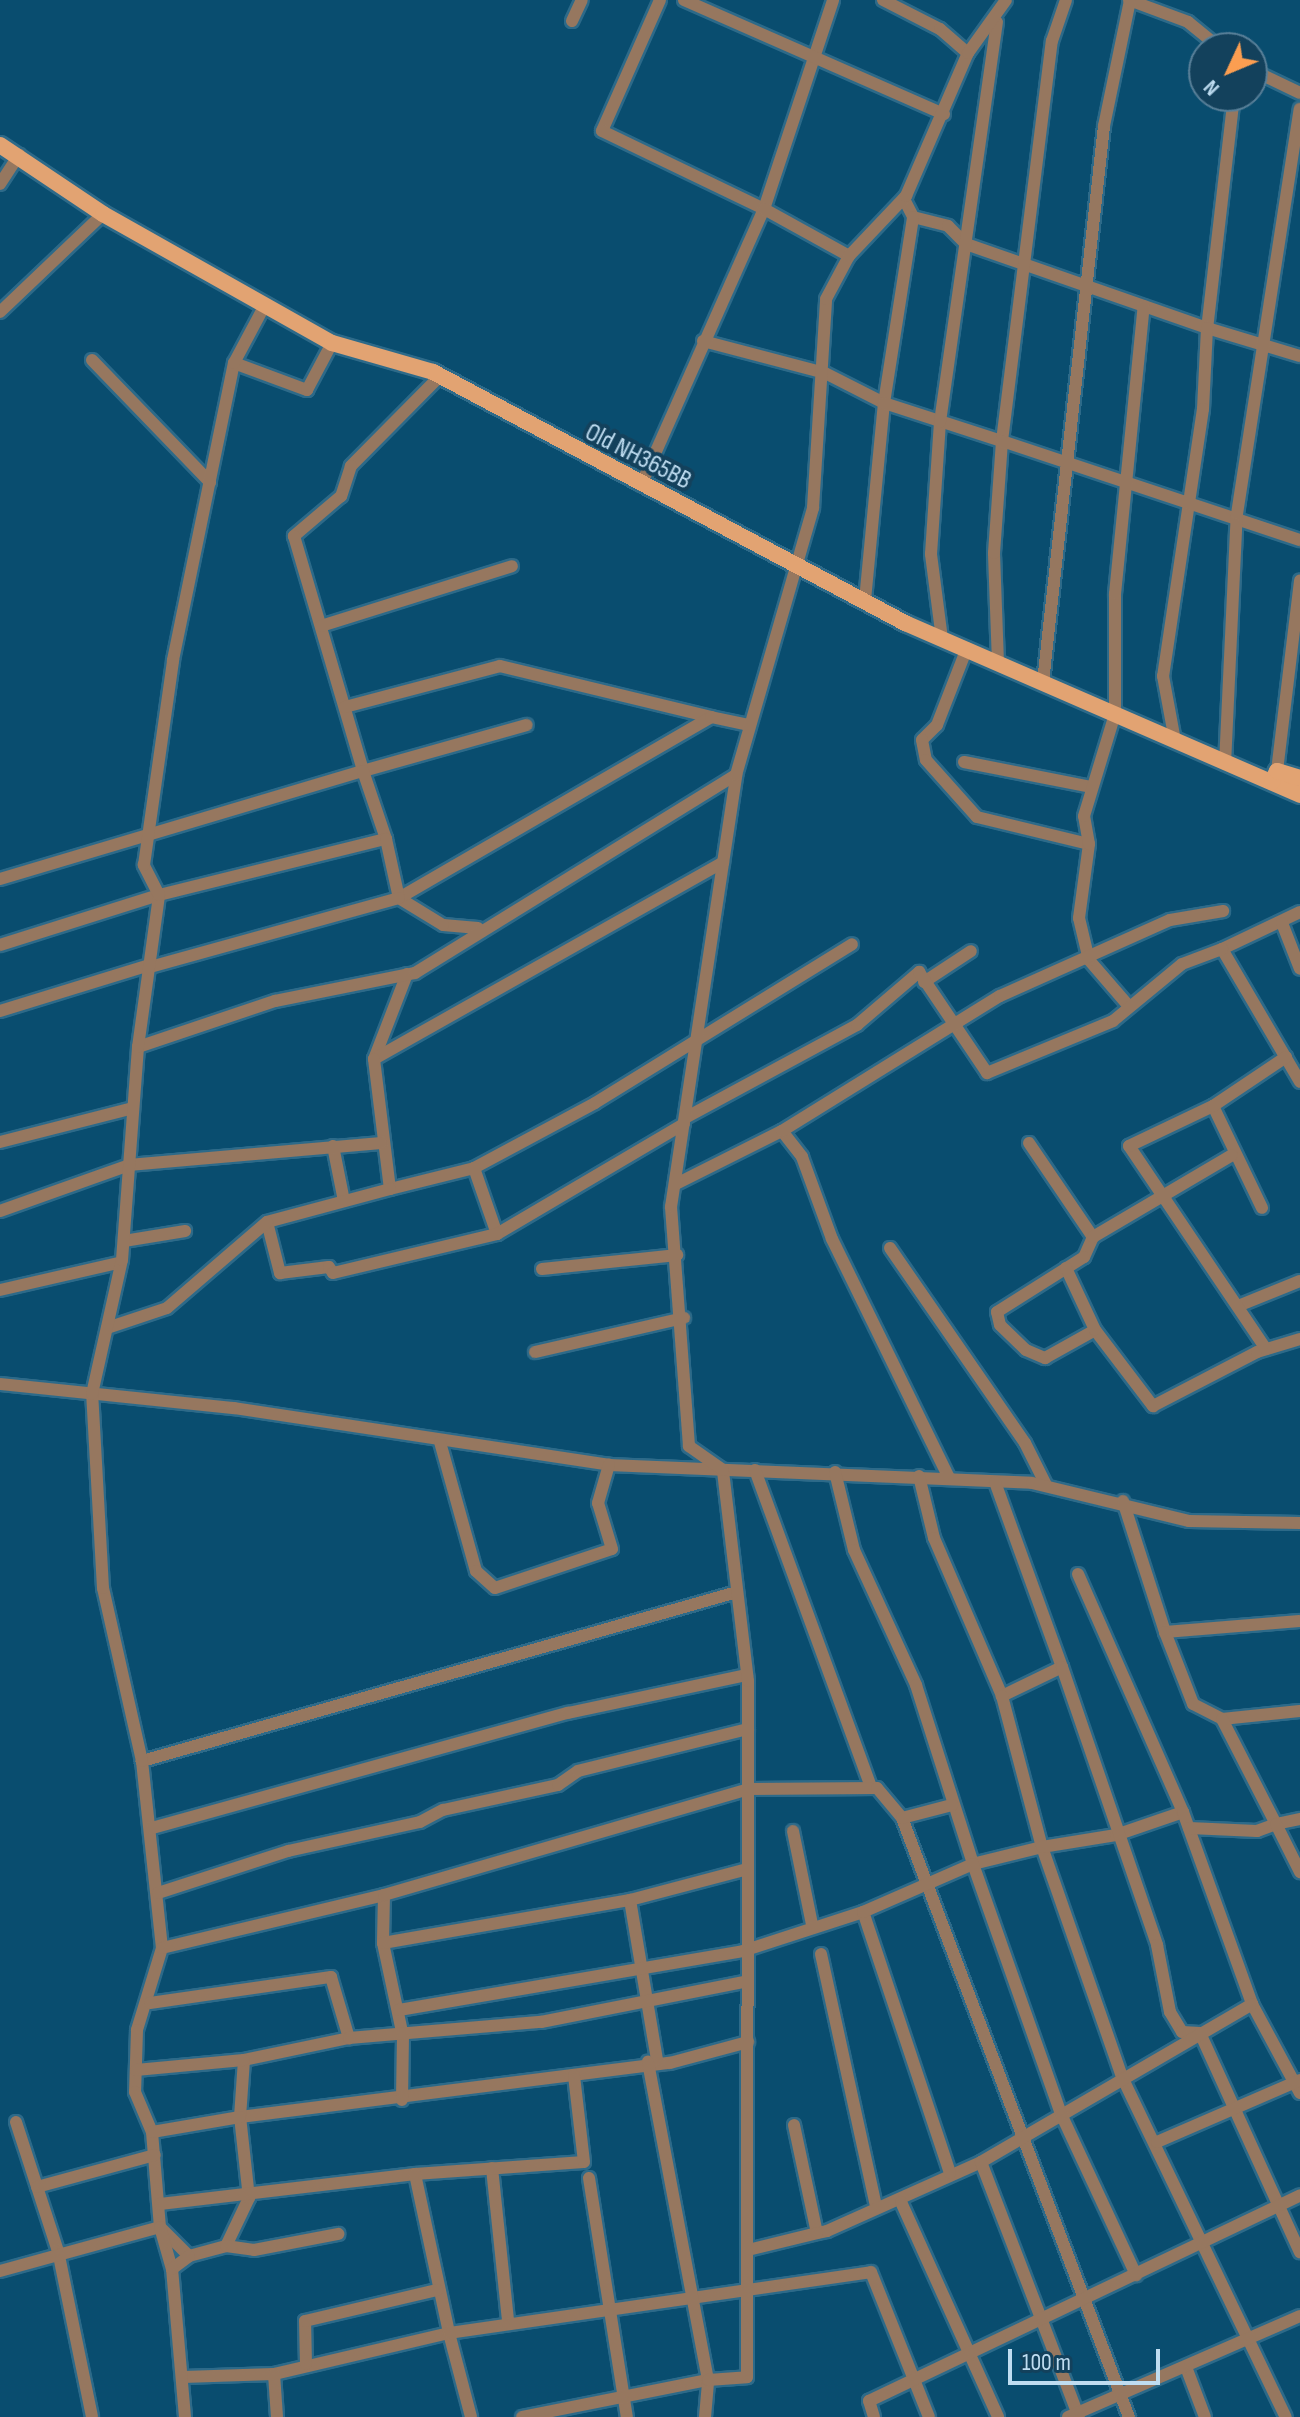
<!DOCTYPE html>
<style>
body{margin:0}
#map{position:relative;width:1300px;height:2417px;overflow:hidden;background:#094d6f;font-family:"Sofia Sans Condensed",sans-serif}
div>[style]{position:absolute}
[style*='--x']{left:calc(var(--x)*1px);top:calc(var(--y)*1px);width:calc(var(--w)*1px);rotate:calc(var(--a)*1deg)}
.roads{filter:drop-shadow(2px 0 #2d6a89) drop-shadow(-2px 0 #2d6a89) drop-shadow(0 2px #2d6a89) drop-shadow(0 -2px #2d6a89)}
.minor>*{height:12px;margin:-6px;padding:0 6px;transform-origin:6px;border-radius:6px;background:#96775f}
.major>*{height:16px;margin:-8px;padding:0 8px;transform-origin:8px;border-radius:8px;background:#e2a372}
span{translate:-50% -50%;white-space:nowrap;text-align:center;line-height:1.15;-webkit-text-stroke:8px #13415c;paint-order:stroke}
.street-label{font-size:26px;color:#bfddf1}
.north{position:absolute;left:1188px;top:32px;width:80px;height:80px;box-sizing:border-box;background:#13415c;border:2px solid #587f98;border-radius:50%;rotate:226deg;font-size:22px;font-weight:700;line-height:32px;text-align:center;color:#bfddf1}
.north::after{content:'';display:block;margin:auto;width:28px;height:36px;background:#fb9e51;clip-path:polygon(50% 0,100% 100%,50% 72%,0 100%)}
.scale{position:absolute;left:1008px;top:2349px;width:152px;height:36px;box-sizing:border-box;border:4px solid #bfddf1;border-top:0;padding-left:10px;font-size:24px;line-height:28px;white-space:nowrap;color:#bfddf1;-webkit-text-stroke:6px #13415c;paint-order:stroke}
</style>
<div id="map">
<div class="roads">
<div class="minor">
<div style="--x:660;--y:0;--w:143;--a:113.9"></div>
<div style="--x:602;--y:131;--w:180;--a:25.7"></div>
<div style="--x:764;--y:209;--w:220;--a:-71.7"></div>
<div style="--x:684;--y:0;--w:284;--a:23.7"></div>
<div style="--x:883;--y:0;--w:64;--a:27"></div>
<div style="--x:940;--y:29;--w:37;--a:41"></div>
<div style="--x:1129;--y:0;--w:63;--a:20.4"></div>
<div style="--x:1188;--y:22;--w:41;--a:39.1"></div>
<div style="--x:572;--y:21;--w:23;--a:-65"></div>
<div style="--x:1252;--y:70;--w:53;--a:25.6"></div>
<div style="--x:1234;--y:96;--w:234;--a:96.6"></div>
<div style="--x:1207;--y:328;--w:97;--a:16.8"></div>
<div style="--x:0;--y:184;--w:35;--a:-57"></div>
<div style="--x:904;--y:199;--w:20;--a:63"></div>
<div style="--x:913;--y:217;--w:36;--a:14"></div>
<div style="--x:948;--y:226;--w:25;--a:45"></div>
<div style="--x:966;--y:244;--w:255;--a:19.2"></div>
<div style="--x:1207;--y:328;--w:81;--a:92.8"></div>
<div style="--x:1203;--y:409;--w:270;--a:98.5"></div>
<div style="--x:1163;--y:676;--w:66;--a:79.5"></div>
<div style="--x:0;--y:312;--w:142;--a:-43.6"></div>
<div style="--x:703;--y:341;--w:126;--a:14.7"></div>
<div style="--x:825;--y:373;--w:66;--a:27"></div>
<div style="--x:884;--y:403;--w:188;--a:-81.1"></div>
<div style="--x:92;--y:360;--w:170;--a:46"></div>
<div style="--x:234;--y:363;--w:78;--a:20.3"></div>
<div style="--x:307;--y:390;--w:53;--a:-62"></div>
<div style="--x:440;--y:376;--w:127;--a:134.7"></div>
<div style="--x:351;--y:466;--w:32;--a:108"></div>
<div style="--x:341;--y:496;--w:62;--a:139.6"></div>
<div style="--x:294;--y:536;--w:245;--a:73.6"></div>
<div style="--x:363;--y:771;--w:170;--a:-15.7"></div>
<div style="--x:641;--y:485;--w:302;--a:-66"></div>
<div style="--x:764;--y:209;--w:97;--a:28.9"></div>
<div style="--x:865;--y:600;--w:198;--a:-84.5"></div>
<div style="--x:884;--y:403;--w:124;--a:17.9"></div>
<div style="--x:1002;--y:441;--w:403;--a:-82.9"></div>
<div style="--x:1052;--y:41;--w:43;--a:-71.1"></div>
<div style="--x:321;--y:626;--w:200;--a:-17.4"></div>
<div style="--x:942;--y:639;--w:86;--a:-97.4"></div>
<div style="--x:931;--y:554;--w:132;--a:-86.1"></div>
<div style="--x:940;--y:422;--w:404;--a:-81.9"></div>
<div style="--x:967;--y:648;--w:83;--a:111.3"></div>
<div style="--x:937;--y:725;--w:21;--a:135"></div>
<div style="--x:922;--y:740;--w:20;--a:79"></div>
<div style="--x:926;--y:760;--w:76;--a:48.2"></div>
<div style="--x:977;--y:817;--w:115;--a:13.6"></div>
<div style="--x:998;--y:663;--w:110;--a:-92.1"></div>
<div style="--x:994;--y:553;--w:112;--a:-85.9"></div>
<div style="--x:1002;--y:441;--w:314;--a:18.4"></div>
<div style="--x:1043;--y:682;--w:559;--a:-83.74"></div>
<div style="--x:1104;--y:126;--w:128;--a:-78.3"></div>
<div style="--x:345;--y:707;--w:160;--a:-14.8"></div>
<div style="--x:500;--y:666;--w:217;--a:13.6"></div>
<div style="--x:964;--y:762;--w:129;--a:11.1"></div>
<div style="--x:1225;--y:764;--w:250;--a:-87.3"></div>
<div style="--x:1237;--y:514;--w:410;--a:-81.2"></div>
<div style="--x:1277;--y:771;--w:192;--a:-83.1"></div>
<div style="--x:0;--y:879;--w:379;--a:-16.6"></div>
<div style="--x:363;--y:771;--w:72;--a:71.3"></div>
<div style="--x:1300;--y:912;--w:86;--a:154.6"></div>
<div style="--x:1222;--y:949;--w:154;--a:59.6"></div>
<div style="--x:1282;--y:923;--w:49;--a:68.6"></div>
<div style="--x:478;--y:928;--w:35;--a:-175"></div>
<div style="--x:443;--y:925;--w:52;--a:-148.5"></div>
<div style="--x:399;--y:898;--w:361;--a:-30.1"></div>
<div style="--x:711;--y:717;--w:38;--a:12"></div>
<div style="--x:0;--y:945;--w:167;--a:-17.5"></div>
<div style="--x:159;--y:895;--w:234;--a:-13.9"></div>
<div style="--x:386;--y:839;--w:60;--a:77.6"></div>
<div style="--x:399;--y:898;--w:263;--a:164.5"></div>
<div style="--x:407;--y:974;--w:91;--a:111.2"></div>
<div style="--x:374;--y:1059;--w:401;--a:-29.4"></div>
<div style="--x:924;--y:982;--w:56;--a:-33.4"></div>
<div style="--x:1127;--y:1004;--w:58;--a:-130.8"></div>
<div style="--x:1089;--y:960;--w:43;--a:-103.4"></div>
<div style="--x:1079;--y:918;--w:75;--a:-82.3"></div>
<div style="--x:1089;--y:844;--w:28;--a:-100"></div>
<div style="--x:1084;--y:816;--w:107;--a:-73.1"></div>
<div style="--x:1115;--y:714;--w:120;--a:-90"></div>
<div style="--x:1115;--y:594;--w:289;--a:-84.3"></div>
<div style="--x:0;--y:1011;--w:153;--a:-17.1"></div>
<div style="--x:138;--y:1047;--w:145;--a:-18.6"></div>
<div style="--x:275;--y:1001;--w:143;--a:-11.3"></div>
<div style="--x:415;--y:973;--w:377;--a:-31.7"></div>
<div style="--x:374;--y:1059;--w:131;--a:83"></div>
<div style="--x:390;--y:1189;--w:87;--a:-14"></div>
<div style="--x:474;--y:1168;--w:137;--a:-28.2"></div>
<div style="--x:595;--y:1103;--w:302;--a:-31.7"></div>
<div style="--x:1213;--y:1106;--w:113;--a:64.3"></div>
<div style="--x:685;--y:1118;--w:196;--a:-28.4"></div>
<div style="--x:857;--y:1025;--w:82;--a:-40.5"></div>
<div style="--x:919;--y:972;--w:122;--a:56"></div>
<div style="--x:987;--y:1073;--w:136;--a:-22.4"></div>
<div style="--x:1113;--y:1021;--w:89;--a:-39.6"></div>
<div style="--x:1182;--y:964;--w:43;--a:-20.6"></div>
<div style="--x:782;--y:1131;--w:33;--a:52"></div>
<div style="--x:802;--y:1157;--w:87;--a:69.9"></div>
<div style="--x:832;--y:1239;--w:266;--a:63.9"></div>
<div style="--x:0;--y:1142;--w:137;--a:-14.3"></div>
<div style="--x:1029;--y:1143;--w:114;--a:55.8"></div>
<div style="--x:1093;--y:1237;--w:22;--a:114"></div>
<div style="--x:1084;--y:1257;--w:103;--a:147.7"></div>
<div style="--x:997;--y:1312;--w:13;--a:77"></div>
<div style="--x:1000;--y:1325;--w:36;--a:44"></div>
<div style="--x:1026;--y:1350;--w:21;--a:23"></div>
<div style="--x:1045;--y:1358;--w:57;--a:-29.2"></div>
<div style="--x:1095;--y:1330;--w:96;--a:52.7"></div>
<div style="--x:1153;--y:1406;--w:117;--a:-27.4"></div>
<div style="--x:1257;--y:1352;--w:45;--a:-16.8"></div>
<div style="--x:333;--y:1146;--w:56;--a:78.7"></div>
<div style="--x:474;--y:1168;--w:70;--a:70.8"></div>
<div style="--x:497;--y:1234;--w:217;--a:-30.5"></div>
<div style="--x:676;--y:1184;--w:119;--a:-26.6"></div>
<div style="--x:782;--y:1131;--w:256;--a:-31.8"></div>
<div style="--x:1000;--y:996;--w:186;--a:-24.1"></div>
<div style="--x:1170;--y:920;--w:54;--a:-9.6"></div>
<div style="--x:390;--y:1189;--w:127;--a:165"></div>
<div style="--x:267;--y:1222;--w:53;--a:75.7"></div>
<div style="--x:280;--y:1273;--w:49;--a:-7"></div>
<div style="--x:329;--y:1267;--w:7;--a:56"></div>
<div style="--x:333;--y:1273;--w:169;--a:-13.4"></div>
<div style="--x:0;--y:1211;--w:137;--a:-19.6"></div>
<div style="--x:129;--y:1165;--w:253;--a:-5"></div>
<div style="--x:1093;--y:1237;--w:161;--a:-30.5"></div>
<div style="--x:124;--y:1241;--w:62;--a:-9.3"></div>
<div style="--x:890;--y:1248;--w:237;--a:55.3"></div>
<div style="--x:1025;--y:1443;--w:47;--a:63.4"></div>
<div style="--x:1066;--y:1268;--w:68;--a:64.9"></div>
<div style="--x:542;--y:1269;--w:136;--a:-5.9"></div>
<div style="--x:0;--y:1290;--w:121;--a:-12.9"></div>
<div style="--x:1238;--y:1306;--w:67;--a:-22"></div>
<div style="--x:107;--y:1328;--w:63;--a:-18.4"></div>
<div style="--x:167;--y:1308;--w:132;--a:-40.7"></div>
<div style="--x:1266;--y:1349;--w:245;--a:-124"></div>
<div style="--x:1129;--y:1146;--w:93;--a:-25.5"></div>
<div style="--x:1213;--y:1106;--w:88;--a:-33.9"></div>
<div style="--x:535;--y:1352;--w:153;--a:-12.9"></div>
<div style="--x:0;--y:1384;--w:235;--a:5.9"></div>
<div style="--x:234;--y:1408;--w:379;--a:8.6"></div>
<div style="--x:609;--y:1465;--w:423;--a:2.4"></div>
<div style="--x:1032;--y:1483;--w:162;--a:13.6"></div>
<div style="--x:1189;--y:1521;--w:111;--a:1"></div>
<div style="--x:440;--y:1442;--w:134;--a:74.4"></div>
<div style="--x:476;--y:1571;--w:25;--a:42"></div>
<div style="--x:495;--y:1588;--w:123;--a:-18.4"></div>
<div style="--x:612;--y:1549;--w:48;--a:-106.9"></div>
<div style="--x:598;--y:1503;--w:40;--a:-74"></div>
<div style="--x:755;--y:1470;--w:338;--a:69.9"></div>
<div style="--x:835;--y:1472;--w:80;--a:76.3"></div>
<div style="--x:854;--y:1550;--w:149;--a:65.3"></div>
<div style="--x:916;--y:1685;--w:188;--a:72.3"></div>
<div style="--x:973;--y:1864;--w:71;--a:-13.8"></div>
<div style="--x:1042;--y:1847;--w:246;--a:70.8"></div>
<div style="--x:1123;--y:2079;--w:375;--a:64.3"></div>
<div style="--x:919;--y:1476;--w:64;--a:76.4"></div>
<div style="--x:934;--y:1538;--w:172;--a:66.7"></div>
<div style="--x:995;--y:1482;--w:197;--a:70.1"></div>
<div style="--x:1062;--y:1667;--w:67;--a:154.2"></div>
<div style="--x:1002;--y:1696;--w:156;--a:75.2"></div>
<div style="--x:1042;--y:1847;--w:75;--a:-9.2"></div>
<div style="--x:1116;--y:1835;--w:71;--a:-18.9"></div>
<div style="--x:1123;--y:1501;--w:138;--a:72.2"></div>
<div style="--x:1165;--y:1632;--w:135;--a:-4.7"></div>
<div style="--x:1078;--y:1574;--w:260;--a:66.2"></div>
<div style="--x:1183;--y:1812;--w:204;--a:70.2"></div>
<div style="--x:1252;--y:2004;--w:101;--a:61.7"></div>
<div style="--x:737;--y:1592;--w:619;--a:164.14"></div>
<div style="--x:142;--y:1761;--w:188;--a:83.9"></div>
<div style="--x:162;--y:1948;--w:86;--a:107"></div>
<div style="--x:137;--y:2030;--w:62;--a:91.8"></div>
<div style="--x:135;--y:2092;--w:43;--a:67"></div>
<div style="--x:152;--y:2132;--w:95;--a:85.2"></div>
<div style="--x:160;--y:2227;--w:41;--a:45"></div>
<div style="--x:189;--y:2256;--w:38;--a:-15"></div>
<div style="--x:226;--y:2246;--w:53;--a:-64.4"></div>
<div style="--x:249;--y:2198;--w:81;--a:-96.3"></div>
<div style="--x:240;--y:2117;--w:433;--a:-7.2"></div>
<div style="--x:670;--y:2063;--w:81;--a:-15.1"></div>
<div style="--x:1165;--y:1632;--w:77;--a:68.7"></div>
<div style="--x:1193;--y:1704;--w:33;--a:27"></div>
<div style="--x:1222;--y:1719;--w:78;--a:-5.9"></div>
<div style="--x:1062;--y:1667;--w:294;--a:71.1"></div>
<div style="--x:1157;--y:1945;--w:68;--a:79"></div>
<div style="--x:1170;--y:2012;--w:23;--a:59"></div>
<div style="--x:1182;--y:2032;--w:18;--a:3"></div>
<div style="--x:1200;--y:2033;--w:241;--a:65.5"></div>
<div style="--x:1222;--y:1719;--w:118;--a:62.8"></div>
<div style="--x:1276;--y:1824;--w:25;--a:-12"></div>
<div style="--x:142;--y:1761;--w:177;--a:-102.7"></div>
<div style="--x:103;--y:1588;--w:194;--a:-93.2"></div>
<div style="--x:92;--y:1394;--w:137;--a:-77.4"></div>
<div style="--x:122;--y:1260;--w:214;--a:-85.7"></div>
<div style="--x:138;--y:1047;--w:153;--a:-82.1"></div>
<div style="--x:159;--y:895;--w:34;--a:-117"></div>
<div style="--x:144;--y:865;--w:207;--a:-81.9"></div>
<div style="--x:173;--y:660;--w:303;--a:-78.4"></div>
<div style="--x:234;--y:363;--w:66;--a:-61.9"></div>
<div style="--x:902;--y:1818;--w:641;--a:69.25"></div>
<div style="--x:152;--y:1828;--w:432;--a:-15.5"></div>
<div style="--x:568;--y:1713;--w:183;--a:-12"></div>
<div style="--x:1189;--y:1828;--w:68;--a:2.5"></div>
<div style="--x:1257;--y:1831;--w:20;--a:-20"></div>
<div style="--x:1276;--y:1824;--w:54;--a:63.4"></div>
<div style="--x:793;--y:1831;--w:95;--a:78.5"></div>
<div style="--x:158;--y:1893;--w:137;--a:-17.9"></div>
<div style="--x:288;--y:1851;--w:135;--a:-12.4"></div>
<div style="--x:420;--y:1822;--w:26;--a:-28"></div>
<div style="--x:443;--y:1810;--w:118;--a:-12.3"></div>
<div style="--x:558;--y:1785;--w:24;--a:-35"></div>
<div style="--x:578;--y:1771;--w:175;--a:-13.9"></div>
<div style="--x:384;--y:1895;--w:48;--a:91.2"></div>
<div style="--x:383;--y:1943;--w:95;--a:77.9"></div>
<div style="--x:403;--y:2036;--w:64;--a:90.9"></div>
<div style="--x:630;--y:1900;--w:162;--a:80.4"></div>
<div style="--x:383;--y:1943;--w:251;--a:-9.9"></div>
<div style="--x:630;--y:1900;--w:121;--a:-14.8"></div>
<div style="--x:162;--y:1948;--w:228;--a:-13.4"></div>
<div style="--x:384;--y:1895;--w:380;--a:-16.2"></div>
<div style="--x:749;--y:1789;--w:128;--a:-0.4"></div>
<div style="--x:877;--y:1788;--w:39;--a:50"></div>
<div style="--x:902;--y:1818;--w:52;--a:-14.6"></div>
<div style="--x:821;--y:1954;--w:258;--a:77.7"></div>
<div style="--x:150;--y:2003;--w:183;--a:-8.2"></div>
<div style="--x:331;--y:1977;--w:64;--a:73.6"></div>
<div style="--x:349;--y:2038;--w:107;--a:168.2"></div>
<div style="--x:244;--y:2060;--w:57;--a:94"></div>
<div style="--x:240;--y:2117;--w:89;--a:170.3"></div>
<div style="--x:399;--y:2010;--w:349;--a:-9.7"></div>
<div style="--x:743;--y:1951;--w:126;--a:-18"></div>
<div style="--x:349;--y:2038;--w:193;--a:-4.8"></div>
<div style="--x:541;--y:2022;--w:211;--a:-11.2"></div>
<div style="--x:136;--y:2070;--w:108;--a:-5.3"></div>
<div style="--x:16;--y:2122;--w:136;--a:72"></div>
<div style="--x:58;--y:2251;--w:169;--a:78.4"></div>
<div style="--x:794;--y:2125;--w:110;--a:78"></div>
<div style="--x:817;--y:2233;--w:10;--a:-11"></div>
<div style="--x:827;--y:2231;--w:169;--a:-24.1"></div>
<div style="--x:981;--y:2162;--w:314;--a:-30.2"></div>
<div style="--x:1157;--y:2142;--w:156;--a:-23.4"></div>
<div style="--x:981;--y:2162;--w:273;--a:69"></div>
<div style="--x:492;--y:2168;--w:154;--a:84"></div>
<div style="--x:950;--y:2173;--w:275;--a:-108.4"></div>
<div style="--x:863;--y:1912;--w:120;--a:-23.6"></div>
<div style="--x:973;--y:1864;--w:265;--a:70.6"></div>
<div style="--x:1061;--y:2114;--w:178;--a:65"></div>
<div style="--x:415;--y:2174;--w:169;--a:-4.1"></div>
<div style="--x:584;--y:2162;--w:87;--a:-96.6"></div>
<div style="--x:589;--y:2178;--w:242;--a:81"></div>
<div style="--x:37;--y:2187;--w:122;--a:-15.2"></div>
<div style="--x:901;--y:2202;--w:236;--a:65.7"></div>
<div style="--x:160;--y:2204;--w:257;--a:-6.7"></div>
<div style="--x:415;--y:2174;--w:163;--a:77.9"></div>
<div style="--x:449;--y:2333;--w:180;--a:166.8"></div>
<div style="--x:274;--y:2374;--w:91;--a:178.1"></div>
<div style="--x:226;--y:2246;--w:28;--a:8"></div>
<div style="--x:254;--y:2250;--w:86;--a:-10.8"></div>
<div style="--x:748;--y:2250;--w:71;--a:-13.8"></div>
<div style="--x:0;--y:2271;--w:166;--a:-15.4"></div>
<div style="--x:160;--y:2227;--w:44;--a:74.1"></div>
<div style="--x:306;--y:2364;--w:43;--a:-91.3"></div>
<div style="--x:305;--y:2321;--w:136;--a:-13.2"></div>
<div style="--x:1186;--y:2367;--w:53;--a:69.2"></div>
<div style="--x:274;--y:2374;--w:43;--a:86"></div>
<div style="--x:185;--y:2417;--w:149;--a:-95"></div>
<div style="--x:172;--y:2269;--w:21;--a:-37"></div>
<div style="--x:471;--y:2417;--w:87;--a:-104.7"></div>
<div style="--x:449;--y:2333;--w:426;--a:-8.2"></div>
<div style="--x:871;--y:2272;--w:156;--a:68.2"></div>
<div style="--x:522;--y:2417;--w:190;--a:-11.3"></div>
<div style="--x:708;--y:2380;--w:324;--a:-100.7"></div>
<div style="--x:705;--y:2417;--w:37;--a:-85"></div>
<div style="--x:708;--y:2380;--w:39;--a:-4"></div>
<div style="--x:747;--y:2377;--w:696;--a:-89.92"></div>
<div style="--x:748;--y:1681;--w:212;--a:-96.8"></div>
<div style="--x:723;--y:1470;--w:42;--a:-144.8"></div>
<div style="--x:689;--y:1446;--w:240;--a:-94.3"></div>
<div style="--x:671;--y:1207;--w:437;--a:-81.4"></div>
<div style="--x:736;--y:775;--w:278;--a:-73.9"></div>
<div style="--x:813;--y:508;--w:209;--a:-86.4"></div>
<div style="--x:826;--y:299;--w:49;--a:-61.9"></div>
<div style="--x:849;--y:256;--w:83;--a:-46.5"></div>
<div style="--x:906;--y:196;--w:156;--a:-66.6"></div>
<div style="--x:968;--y:53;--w:65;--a:-54.4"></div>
<div style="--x:874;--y:2417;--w:17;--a:-107"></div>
<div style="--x:869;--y:2401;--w:478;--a:-25.5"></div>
<div style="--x:1068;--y:2417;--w:253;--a:-23.5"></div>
</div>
<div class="major">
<div style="--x:0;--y:145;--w:124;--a:33.8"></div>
<div style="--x:103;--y:214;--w:263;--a:29.4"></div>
<div style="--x:332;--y:343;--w:105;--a:16"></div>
<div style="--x:433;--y:372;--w:535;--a:28"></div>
<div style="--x:905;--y:623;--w:431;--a:23.5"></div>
<div style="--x:1272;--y:782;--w:12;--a:-66"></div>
<div style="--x:1277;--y:771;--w:24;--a:17"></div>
</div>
</div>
<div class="street-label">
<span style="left:638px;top:457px;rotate:27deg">Old NH365BB</span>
</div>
<div class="north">N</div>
<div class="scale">100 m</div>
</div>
